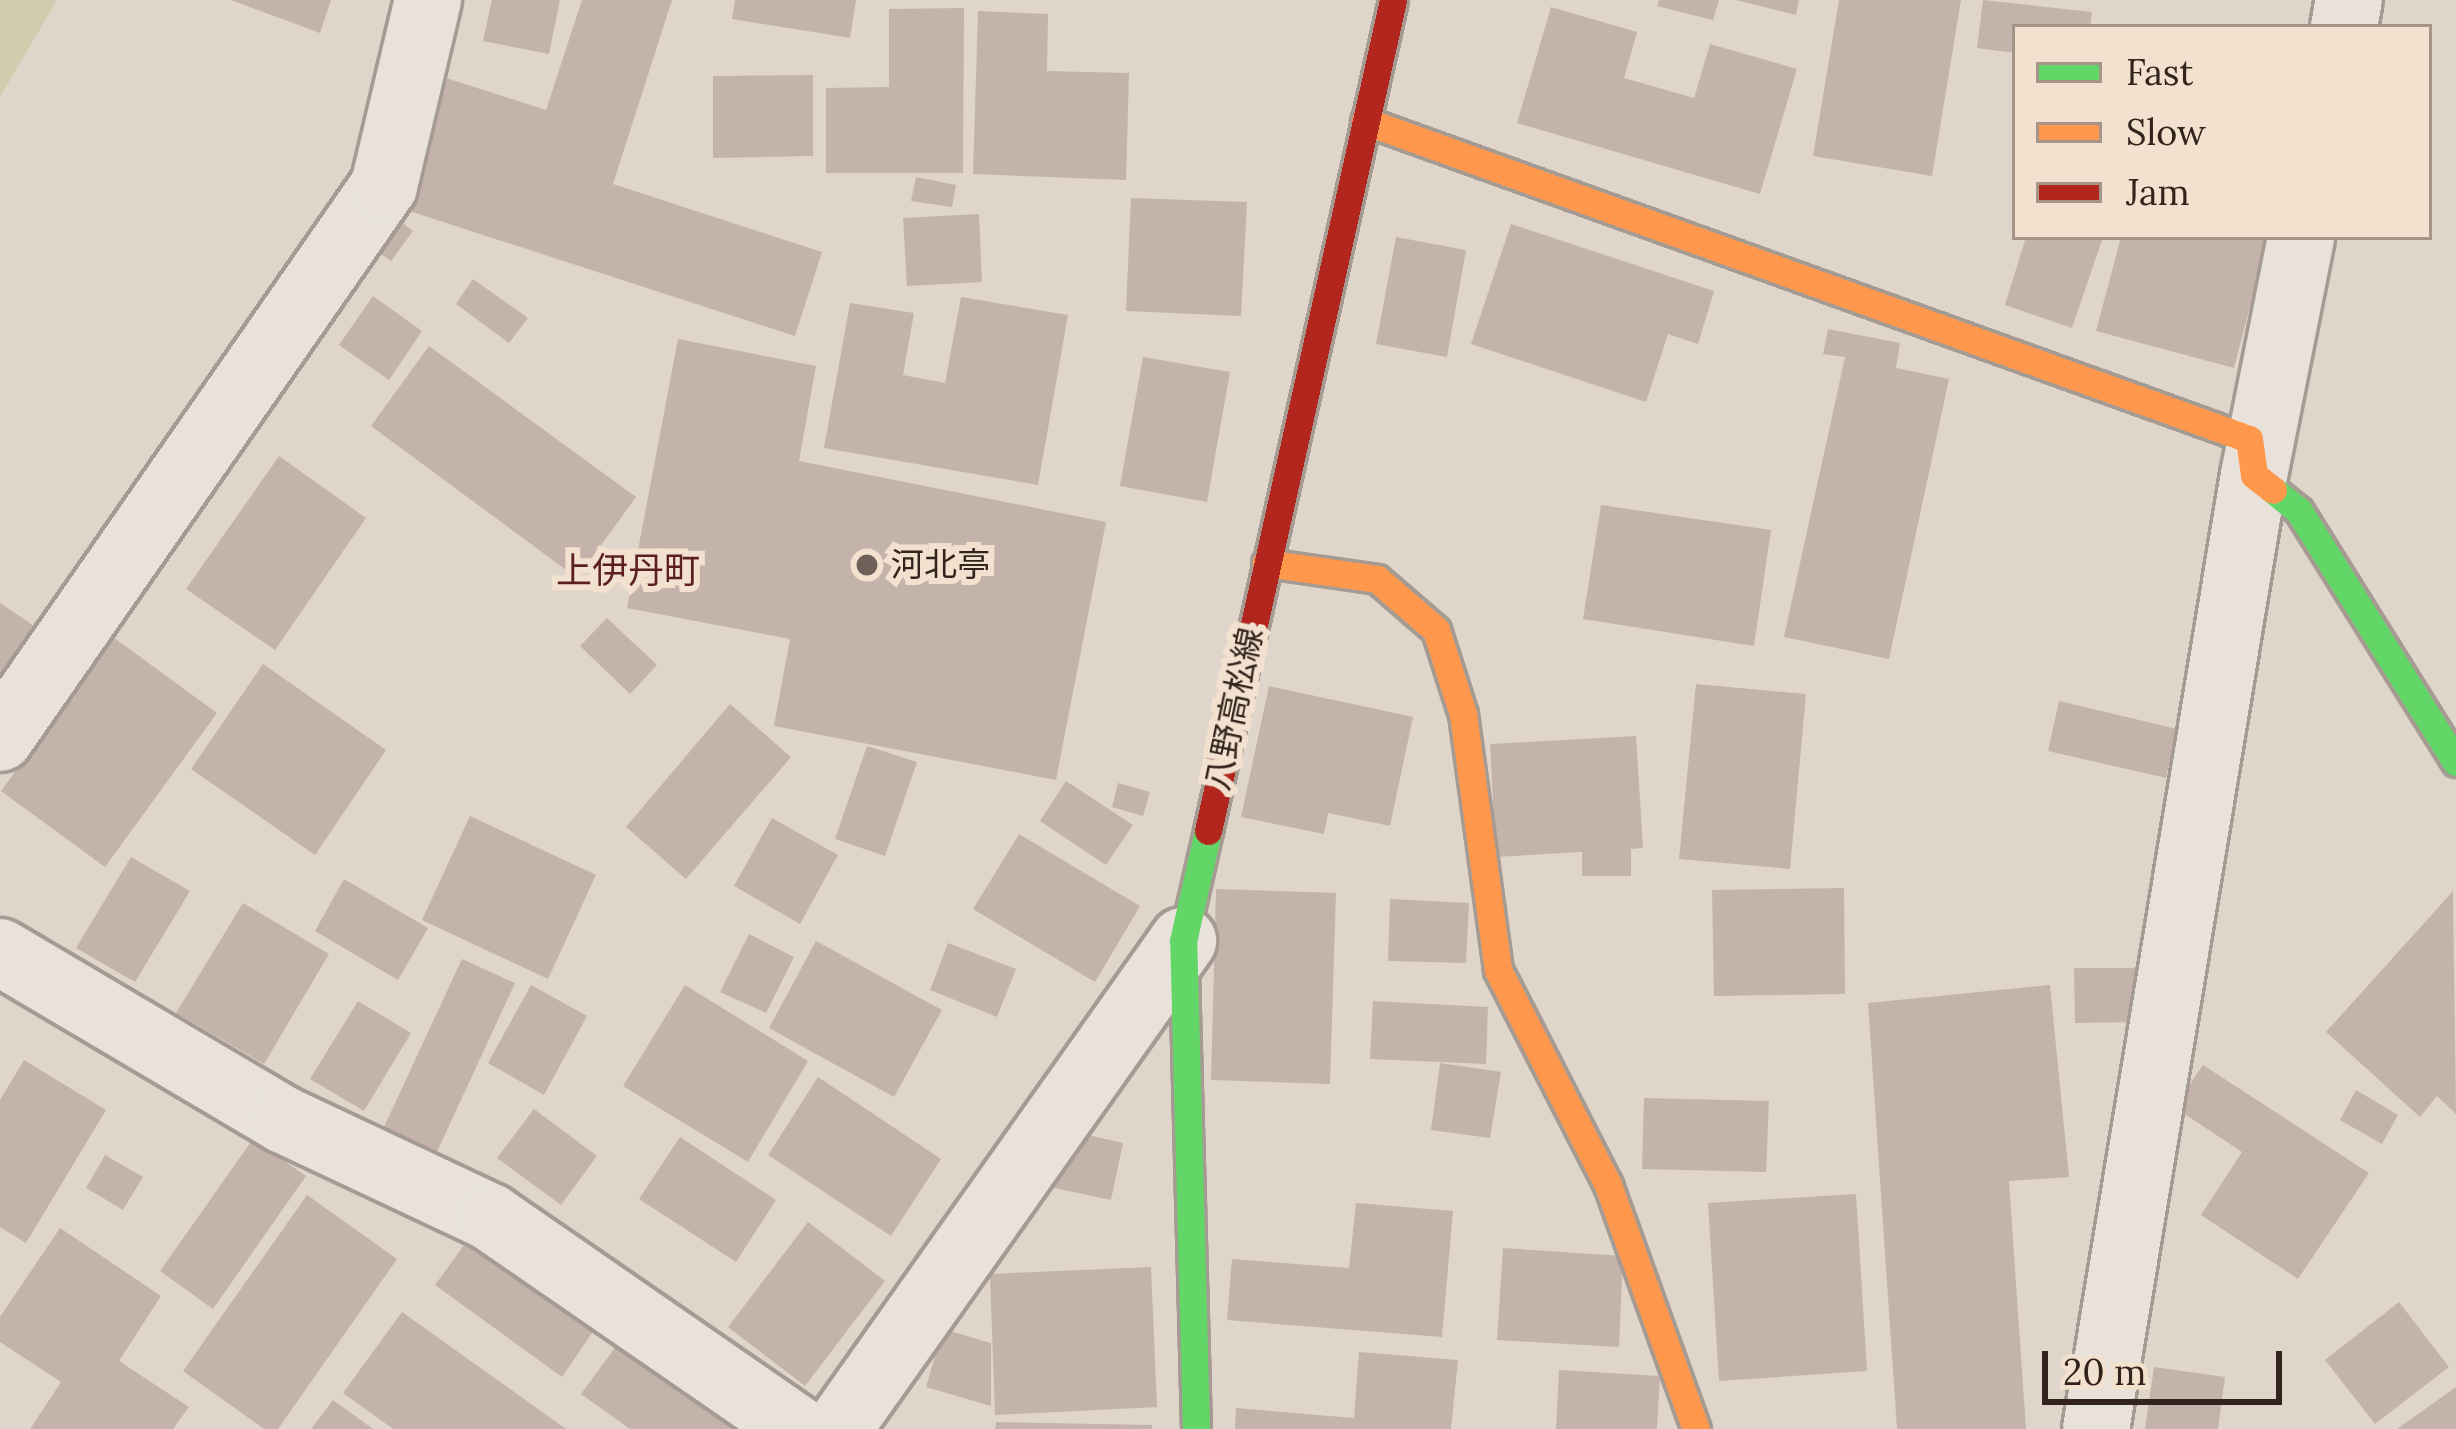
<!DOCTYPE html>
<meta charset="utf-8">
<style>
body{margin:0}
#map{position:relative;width:2456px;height:1429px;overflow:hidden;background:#e0d5ca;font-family:Lora,"Noto Sans JP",serif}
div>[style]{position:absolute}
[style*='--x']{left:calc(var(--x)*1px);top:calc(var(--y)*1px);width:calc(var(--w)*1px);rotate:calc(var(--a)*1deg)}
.green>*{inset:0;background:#d2cbad}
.building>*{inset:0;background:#c4b3ab}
.roads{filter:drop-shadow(3px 0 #a59b93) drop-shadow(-3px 0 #a59b93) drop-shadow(0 3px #a59b93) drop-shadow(0 -3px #a59b93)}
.street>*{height:66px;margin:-33px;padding:0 33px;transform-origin:33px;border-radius:33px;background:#e8e2db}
.fast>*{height:27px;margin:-13.5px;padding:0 13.5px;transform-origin:13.5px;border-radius:13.5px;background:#63d668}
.slow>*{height:27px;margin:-13.5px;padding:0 13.5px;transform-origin:13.5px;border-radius:13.5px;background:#ff974d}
.jam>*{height:27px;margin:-13.5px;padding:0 13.5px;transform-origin:13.5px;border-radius:13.5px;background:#b3261e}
.dots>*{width:33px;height:33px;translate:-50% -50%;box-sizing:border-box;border:6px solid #f2e1cf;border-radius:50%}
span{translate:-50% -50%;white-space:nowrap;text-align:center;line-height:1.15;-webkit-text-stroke:12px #f2e1cf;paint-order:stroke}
.poi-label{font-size:33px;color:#32231d}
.left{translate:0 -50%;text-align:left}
.street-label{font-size:33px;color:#32231d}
.neighbourhood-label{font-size:36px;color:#5c1f1f}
.legend{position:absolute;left:2012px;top:24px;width:420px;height:216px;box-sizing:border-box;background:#f2e1cf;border:3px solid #a59588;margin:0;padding:15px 21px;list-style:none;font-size:36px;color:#32231d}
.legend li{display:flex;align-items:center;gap:24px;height:60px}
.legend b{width:60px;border:3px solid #a59588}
.scale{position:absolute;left:2042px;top:1351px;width:240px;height:54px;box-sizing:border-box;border:6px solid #32231d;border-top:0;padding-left:15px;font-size:36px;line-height:42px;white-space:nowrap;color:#32231d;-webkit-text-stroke:9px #f2e1cf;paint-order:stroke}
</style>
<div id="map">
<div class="green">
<div style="clip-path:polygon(0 0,57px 0,0 97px)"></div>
</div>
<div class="building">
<div style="clip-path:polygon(231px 0,331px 0,320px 33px)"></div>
<div style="clip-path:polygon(492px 0,560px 0,549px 54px,483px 41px)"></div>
<div style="clip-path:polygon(582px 0,672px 0,613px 184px,822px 252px,795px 336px,400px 208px,443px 77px,546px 110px)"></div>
<div style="clip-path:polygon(735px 0,856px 0,850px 38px,732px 19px)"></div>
<div style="clip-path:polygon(1659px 0,1719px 0,1713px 20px,1657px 6px)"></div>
<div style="clip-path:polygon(1736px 0,1799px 0,1796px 15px)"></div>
<div style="clip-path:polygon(1839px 0,1961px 0,1932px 176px,1813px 156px)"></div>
<div style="clip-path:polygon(1983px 0,2092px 12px,2090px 27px,2015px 27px,2015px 53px,1977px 48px)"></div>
<div style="clip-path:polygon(1551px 7px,1637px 32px,1624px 78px,1694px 98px,1710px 44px,1797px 69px,1760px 194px,1517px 123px)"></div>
<div style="clip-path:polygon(964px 8px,963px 173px,826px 173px,826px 88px,889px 87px,889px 9px)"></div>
<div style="clip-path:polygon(978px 11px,1048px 14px,1047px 71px,1129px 73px,1126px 180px,973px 174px)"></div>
<div style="clip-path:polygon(813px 75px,813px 156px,713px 158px,713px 76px)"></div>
<div style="clip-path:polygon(916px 177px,956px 185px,952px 207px,911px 201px)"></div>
<div style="clip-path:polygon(1131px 198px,1247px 202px,1241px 316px,1126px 311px)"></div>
<div style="clip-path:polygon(391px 214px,413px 231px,391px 261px,369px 245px)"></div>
<div style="clip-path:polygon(979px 214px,982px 282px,907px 286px,903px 218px)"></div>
<div style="clip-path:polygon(1511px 224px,1714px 291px,1698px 344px,1668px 334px,1646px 402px,1471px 344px)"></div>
<div style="clip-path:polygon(1396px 237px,1466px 250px,1447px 357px,1376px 344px)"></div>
<div style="clip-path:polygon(2026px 237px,2103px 237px,2072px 328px,2005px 305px)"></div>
<div style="clip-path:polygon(2121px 237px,2268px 237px,2234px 368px,2096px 331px)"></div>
<div style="clip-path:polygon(473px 279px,528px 318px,509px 343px,456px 304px)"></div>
<div style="clip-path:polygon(373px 296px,422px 331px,389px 380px,339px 345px)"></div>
<div style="clip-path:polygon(961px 297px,1068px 315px,1038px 485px,824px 448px,850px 303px,914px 313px,903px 375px,945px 383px)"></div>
<div style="clip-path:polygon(1828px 329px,1900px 343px,1896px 368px,1949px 379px,1889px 659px,1784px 637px,1845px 357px,1823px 354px)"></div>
<div style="clip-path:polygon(678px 339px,816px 366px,799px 461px,1106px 522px,1056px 780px,774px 726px,790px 639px,627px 608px)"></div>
<div style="clip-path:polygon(429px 346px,636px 497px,577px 578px,371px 426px)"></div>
<div style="clip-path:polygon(1143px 357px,1230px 372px,1207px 502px,1120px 486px)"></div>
<div style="clip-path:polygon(279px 456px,366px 518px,275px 650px,186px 589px)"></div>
<div style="clip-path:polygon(1601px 505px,1771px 530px,1754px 646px,1583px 619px)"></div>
<div style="clip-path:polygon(0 603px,49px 636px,0 708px)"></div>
<div style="clip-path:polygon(607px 618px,657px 665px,630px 694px,580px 646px)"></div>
<div style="clip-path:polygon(113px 637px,217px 713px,105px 867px,1px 791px)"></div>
<div style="clip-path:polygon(263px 664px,386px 750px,315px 855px,191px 769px)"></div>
<div style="clip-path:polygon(1696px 684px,1806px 694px,1790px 869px,1679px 859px)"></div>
<div style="clip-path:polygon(1269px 686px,1413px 717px,1390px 826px,1328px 813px,1324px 834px,1241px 817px)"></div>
<div style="clip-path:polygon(2059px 701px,2177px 729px,2166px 778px,2048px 751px)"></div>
<div style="clip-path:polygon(730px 704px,791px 757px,686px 879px,626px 827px)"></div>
<div style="clip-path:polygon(1636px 736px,1643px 848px,1631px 849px,1631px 876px,1582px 876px,1582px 852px,1496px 857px,1490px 744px)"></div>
<div style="clip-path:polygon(867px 746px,917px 762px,885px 856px,835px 839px)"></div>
<div style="clip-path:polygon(1066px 781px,1133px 825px,1106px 865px,1040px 821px)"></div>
<div style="clip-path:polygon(1118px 783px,1150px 792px,1143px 816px,1112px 807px)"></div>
<div style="clip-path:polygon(470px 816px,596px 875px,548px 979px,422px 920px)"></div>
<div style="clip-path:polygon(772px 818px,838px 855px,800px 924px,734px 886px)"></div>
<div style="clip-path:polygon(1019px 834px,1140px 906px,1095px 982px,973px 909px)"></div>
<div style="clip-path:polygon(131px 857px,190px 891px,135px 982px,76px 948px)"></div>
<div style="clip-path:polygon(344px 879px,428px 928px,398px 980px,315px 931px)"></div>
<div style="clip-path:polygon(1844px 888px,1845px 994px,1714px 996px,1712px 890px)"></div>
<div style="clip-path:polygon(1216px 889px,1336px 893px,1330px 1084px,1211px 1080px)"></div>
<div style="clip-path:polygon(2453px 891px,2456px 1114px,2437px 1096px,2420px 1117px,2326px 1032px)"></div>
<div style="clip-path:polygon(1390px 899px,1469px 903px,1466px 963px,1388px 961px)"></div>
<div style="clip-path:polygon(243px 903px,329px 954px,264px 1064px,176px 1013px)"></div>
<div style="clip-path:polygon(749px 934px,794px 957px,766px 1013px,720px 992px)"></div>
<div style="clip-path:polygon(816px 941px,942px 1010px,894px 1097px,769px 1028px)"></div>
<div style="clip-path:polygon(948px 943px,1016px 969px,997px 1017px,930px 990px)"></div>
<div style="clip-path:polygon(462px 959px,515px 983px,436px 1154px,383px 1129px)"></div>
<div style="clip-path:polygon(2074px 968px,2139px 968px,2139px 1022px,2075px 1023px)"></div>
<div style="clip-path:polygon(531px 985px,587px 1016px,544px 1095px,488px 1063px)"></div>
<div style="clip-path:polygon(685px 985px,808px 1061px,748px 1162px,623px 1086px)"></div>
<div style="clip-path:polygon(2050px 985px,2069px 1177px,2009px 1181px,2026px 1429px,1897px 1429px,1868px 1003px)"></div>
<div style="clip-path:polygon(358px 1001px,411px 1033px,364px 1111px,310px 1079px)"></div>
<div style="clip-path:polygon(1373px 1001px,1488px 1007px,1486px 1064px,1370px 1059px)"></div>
<div style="clip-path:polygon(24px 1060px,106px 1110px,26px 1243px,0 1227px,0 1100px)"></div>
<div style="clip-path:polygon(1440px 1063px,1501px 1072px,1490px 1138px,1431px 1130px)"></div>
<div style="clip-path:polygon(2203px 1065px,2369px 1173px,2298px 1279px,2201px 1215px,2242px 1152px,2174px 1107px)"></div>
<div style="clip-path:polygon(818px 1077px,941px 1159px,891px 1236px,768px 1155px)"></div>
<div style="clip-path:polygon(2356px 1090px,2398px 1115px,2382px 1144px,2340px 1120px)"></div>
<div style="clip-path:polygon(1644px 1098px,1769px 1101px,1766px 1172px,1642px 1169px)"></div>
<div style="clip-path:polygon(534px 1109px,597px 1156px,561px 1205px,497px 1158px)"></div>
<div style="clip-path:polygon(1057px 1128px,1123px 1143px,1111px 1200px,1045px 1186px)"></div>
<div style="clip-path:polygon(680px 1137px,776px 1200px,736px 1262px,639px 1199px)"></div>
<div style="clip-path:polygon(253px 1139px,306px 1176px,213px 1309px,160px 1271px)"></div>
<div style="clip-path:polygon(105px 1155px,143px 1177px,123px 1210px,86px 1188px)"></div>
<div style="clip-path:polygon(1856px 1194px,1867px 1371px,1719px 1381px,1708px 1203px)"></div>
<div style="clip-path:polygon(307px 1195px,397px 1259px,278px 1429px,264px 1429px,183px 1371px)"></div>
<div style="clip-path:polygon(1356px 1203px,1453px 1211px,1442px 1337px,1227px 1320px,1232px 1259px,1349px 1268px)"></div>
<div style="clip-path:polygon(808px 1222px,885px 1281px,805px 1386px,728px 1327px)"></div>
<div style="clip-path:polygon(60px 1228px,161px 1296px,119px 1361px,189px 1407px,173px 1429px,30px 1429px,61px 1382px,0 1342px,0 1317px)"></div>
<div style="clip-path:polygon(470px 1237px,596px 1327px,562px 1377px,435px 1285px)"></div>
<div style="clip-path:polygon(1503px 1248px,1623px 1256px,1619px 1347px,1497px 1340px)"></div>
<div style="clip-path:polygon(1151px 1267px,1157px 1407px,995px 1415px,990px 1274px)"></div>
<div style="clip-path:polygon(2399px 1302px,2449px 1367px,2375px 1424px,2325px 1360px)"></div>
<div style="clip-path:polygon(402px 1312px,566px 1429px,393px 1429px,343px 1393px)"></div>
<div style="clip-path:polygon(943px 1329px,991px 1343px,991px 1406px,926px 1387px)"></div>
<div style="clip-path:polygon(617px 1345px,732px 1429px,630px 1429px,581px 1394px)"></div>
<div style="clip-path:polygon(1359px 1352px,1458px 1360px,1451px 1429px,1235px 1429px,1236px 1408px,1354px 1418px)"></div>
<div style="clip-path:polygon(2154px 1367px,2225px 1377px,2218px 1429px,2145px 1429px)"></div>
<div style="clip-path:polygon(1559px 1370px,1660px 1376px,1657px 1429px,1556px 1429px)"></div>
<div style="clip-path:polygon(2456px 1387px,2456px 1429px,2397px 1429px)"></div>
<div style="clip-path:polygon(333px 1400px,373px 1429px,311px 1429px)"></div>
<div style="clip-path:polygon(996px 1422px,1152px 1425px,1152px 1429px,995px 1429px)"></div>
</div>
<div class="roads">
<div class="street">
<div style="--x:2344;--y:27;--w:27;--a:-80"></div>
<div style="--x:0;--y:738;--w:672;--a:-55.18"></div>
<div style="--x:384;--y:186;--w:191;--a:-76.7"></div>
<div style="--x:0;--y:952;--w:330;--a:30.6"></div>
<div style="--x:284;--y:1120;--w:228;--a:25.2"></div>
<div style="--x:490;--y:1217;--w:373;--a:34.6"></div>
<div style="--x:838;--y:1429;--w:598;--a:-54.74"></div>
<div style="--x:2096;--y:1429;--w:967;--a:-80.6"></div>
<div style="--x:2254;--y:475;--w:243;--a:-78.8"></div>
</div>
<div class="fast">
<div style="--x:2273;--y:490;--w:33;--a:39"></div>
<div style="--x:2299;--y:511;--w:296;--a:58"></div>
<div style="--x:1196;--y:1429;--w:488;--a:-91.5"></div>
<div style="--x:1183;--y:941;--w:113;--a:-77.2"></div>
</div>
<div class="slow">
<div style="--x:1365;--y:121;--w:939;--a:19.79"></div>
<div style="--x:2249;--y:439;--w:36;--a:82"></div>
<div style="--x:2254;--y:475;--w:24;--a:38"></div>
<div style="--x:1266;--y:563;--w:112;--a:8.2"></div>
<div style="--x:1377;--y:579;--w:78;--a:40.8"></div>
<div style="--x:1436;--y:630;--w:88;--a:72.2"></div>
<div style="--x:1463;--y:714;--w:258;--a:82.2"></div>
<div style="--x:1498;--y:970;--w:242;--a:62.9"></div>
<div style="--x:1608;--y:1185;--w:259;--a:70.2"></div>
</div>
<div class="jam">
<div style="--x:1208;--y:831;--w:851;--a:-77.45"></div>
</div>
</div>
<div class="dots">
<div style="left:867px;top:565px;background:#6f615a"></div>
</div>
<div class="poi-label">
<span class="left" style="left:891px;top:565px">河北亭</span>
</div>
<div class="street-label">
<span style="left:1234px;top:709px;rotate:-78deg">八野高松線</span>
</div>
<div class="neighbourhood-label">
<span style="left:628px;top:571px">上伊丹町</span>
</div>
<ul class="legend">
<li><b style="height:15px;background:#63d668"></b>Fast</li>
<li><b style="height:15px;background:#ff974d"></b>Slow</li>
<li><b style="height:15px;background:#b3261e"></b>Jam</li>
</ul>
<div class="scale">20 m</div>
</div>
